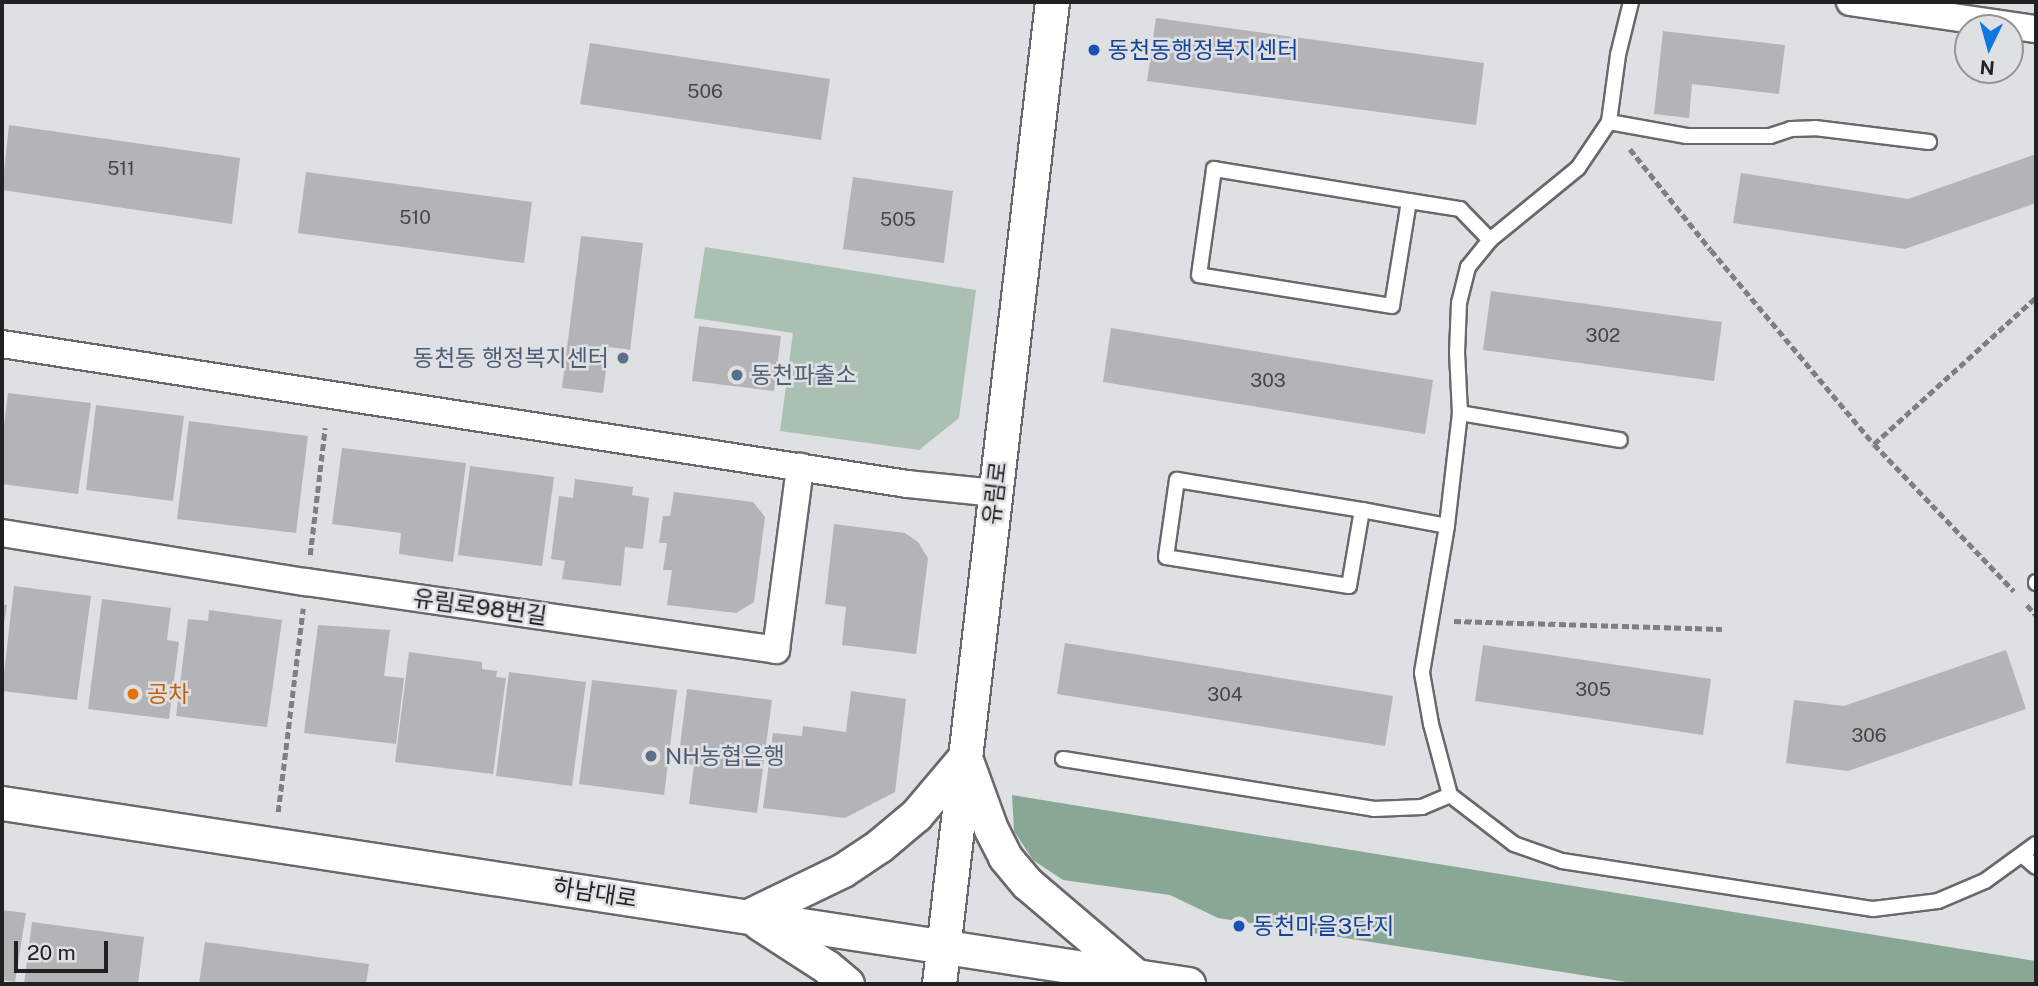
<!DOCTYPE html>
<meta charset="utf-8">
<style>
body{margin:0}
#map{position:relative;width:2038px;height:986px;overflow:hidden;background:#dfe0e3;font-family:"Public Sans","Noto Sans KR",sans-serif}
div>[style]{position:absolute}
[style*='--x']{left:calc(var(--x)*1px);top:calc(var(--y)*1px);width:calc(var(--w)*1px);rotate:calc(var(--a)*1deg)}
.green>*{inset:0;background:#a9c0b2}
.forest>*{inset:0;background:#88a794}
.building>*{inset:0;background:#b4b3b6}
.path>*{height:4.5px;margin-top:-2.25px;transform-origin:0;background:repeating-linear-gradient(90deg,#7e7f81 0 7px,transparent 0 10.5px)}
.roads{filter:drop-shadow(2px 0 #68696b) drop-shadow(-2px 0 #68696b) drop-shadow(0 2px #68696b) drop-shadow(0 -2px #68696b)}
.service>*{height:14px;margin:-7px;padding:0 7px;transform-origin:7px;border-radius:7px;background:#fff}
.minor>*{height:26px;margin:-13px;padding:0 13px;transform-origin:13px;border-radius:13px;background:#fff}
.tertiary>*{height:33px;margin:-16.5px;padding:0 16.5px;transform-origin:16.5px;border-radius:16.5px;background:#fff}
.dots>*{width:19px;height:19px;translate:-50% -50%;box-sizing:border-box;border:4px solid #dfe0e3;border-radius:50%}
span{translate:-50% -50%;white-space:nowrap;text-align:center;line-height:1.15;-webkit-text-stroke:5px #dfe0e3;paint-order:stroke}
.number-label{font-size:19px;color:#454646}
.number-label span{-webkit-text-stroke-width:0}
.transit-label{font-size:23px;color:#164399}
.left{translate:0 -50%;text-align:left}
.service-label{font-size:23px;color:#4e5e75}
.right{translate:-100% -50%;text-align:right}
.street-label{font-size:23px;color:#202121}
.food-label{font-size:23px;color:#c56008}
.frame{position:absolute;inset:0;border:4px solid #202121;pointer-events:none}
.north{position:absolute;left:1954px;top:14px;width:70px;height:70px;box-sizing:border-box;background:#dfe0e3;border:2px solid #939495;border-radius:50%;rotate:185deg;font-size:19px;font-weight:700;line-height:28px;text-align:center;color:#202121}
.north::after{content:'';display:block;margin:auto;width:24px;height:32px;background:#0f78e0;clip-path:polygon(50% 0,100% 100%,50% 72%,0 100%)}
.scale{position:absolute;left:14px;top:941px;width:94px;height:32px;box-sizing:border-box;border:4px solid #202121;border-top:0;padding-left:9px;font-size:21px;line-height:24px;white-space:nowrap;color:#202121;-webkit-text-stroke:5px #dfe0e3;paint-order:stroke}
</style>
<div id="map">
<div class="green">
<div style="clip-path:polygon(705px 247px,976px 290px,959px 418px,919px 450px,780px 431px,793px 333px,694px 318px)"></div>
</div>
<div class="forest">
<div style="clip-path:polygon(1012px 795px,2036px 961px,2036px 984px,1639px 984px,1218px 918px,1170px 895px,1063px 880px,1033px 860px,1014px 831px)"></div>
</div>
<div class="building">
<div style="clip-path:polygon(1156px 18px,1484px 63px,1476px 125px,1147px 81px)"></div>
<div style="clip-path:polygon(1663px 31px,1785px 45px,1779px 94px,1692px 84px,1689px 118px,1654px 114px)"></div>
<div style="clip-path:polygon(590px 43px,830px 79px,821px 140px,580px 104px)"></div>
<div style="clip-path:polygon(9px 125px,240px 158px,232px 224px,2px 190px)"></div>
<div style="clip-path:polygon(2036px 154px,2036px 203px,1905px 249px,1733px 223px,1741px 173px,1908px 199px)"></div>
<div style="clip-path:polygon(306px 172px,532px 202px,524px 263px,298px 233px)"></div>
<div style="clip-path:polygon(853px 177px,953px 191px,944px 263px,843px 249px)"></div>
<div style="clip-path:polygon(581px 236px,643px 243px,630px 350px,609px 347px,603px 393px,562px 388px)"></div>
<div style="clip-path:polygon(1491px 291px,1722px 322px,1714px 381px,1483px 350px)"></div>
<div style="clip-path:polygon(699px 326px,781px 336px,774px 391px,692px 381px)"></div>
<div style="clip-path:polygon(1111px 328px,1433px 380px,1425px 434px,1103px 382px)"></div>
<div style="clip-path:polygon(8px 393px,91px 403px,78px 494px,2px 484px,2px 442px)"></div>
<div style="clip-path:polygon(96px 405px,184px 416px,173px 501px,86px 490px)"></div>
<div style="clip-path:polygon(189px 421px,308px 436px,296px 533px,177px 519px)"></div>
<div style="clip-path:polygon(342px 448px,466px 463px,453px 562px,399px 554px,401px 533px,332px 524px)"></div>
<div style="clip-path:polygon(470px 466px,554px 477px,542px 566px,458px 555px)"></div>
<div style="clip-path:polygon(575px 479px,633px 487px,632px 495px,649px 498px,643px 549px,625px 547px,621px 586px,562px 579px,565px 561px,551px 559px,559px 496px,573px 498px)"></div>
<div style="clip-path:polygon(674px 492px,753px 502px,765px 517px,754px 602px,736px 613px,667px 605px,672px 570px,663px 570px,667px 543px,659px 543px,663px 516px,670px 516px)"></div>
<div style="clip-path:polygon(834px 524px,905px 533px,918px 542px,928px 558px,916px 654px,842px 645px,846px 607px,825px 604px)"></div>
<div style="clip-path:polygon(14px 586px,91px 596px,77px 700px,2px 691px)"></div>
<div style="clip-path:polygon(102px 599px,171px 608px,167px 640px,179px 642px,169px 719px,88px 709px)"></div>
<div style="clip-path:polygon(2px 604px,7px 605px,3px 629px,2px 629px)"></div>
<div style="clip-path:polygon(209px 610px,282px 620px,267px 727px,176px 716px,188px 619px,208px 621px)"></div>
<div style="clip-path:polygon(318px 625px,390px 630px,384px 676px,404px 678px,396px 744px,304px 733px)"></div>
<div style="clip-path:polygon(1065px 643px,1393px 696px,1385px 746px,1057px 694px)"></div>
<div style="clip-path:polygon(1483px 645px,1711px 679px,1703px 735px,1475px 701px)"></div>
<div style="clip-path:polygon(2006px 650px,2026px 709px,1848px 771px,1786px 763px,1794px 700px,1844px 706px)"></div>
<div style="clip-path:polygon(409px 652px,482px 662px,482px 669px,497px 671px,496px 677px,506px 678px,493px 774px,395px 762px)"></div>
<div style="clip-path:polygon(509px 672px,586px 682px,572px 786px,496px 776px)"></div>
<div style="clip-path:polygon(592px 680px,677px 690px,664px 795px,579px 784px)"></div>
<div style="clip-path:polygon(687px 689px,772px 700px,757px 813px,689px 804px,694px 765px,678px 763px)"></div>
<div style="clip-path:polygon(851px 691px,906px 699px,895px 792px,845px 818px,763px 808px,773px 733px,802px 736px,803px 726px,846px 732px)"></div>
<div style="clip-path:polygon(2px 910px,26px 913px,15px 982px,2px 980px)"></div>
<div style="clip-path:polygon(32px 922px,144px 937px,138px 984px,24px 984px)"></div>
<div style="clip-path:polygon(205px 942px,369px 964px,366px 984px,199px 984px)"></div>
</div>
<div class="path">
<div style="--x:1630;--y:149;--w:129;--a:51.3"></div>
<div style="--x:1711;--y:250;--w:253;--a:50"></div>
<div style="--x:1874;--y:444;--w:203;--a:46.4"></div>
<div style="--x:1874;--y:444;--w:219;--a:-42.2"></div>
<div style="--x:310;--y:555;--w:128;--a:-83.3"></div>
<div style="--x:2027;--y:605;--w:13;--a:48"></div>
<div style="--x:1454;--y:621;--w:268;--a:1.7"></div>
<div style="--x:278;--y:812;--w:205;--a:-83"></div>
</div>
<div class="roads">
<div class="service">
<div style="--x:1631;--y:2;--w:55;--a:103.8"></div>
<div style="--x:1618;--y:55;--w:68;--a:97.7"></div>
<div style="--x:1609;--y:122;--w:55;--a:124"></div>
<div style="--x:1578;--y:168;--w:114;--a:140.7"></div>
<div style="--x:1490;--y:240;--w:35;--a:129"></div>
<div style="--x:1468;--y:267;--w:37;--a:104"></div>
<div style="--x:1459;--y:303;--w:49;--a:92.3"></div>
<div style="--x:1457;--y:352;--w:61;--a:87.2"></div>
<div style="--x:1460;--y:413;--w:114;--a:96.6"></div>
<div style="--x:1447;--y:526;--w:149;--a:99.7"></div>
<div style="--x:1422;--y:673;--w:52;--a:80"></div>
<div style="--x:1431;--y:724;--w:73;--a:75"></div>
<div style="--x:1450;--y:795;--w:81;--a:37.4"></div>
<div style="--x:1514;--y:844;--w:51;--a:19.5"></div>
<div style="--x:1562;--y:861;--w:315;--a:8.8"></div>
<div style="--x:1873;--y:909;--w:65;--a:-7"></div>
<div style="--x:1938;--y:901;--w:51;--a:-23.1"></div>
<div style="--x:1985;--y:881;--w:63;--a:-36"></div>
<div style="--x:1609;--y:122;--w:79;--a:10.2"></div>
<div style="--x:1687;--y:136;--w:83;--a:0"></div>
<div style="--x:1770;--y:136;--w:22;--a:-18"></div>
<div style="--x:1791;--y:129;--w:24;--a:-2"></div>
<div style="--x:1815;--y:128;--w:115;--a:7"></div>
<div style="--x:1214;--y:169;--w:198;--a:9.3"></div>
<div style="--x:1409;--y:201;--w:106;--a:99.2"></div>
<div style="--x:1392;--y:306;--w:195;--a:-170.9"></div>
<div style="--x:1199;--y:275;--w:107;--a:-81.9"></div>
<div style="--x:1409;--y:201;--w:52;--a:8.9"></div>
<div style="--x:1460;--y:209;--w:43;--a:45.9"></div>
<div style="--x:1460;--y:413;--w:162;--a:9.6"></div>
<div style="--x:1362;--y:510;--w:77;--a:99.7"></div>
<div style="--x:1349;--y:586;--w:185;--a:-171"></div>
<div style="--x:1166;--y:557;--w:78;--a:-81.9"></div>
<div style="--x:1177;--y:480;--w:187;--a:9.2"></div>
<div style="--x:1362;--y:510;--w:86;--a:10.7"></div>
<div style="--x:2036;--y:582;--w:1;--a:90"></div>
<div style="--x:1063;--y:759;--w:315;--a:9.1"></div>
<div style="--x:1374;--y:809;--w:48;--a:-2.4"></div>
<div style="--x:1422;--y:807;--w:30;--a:-23"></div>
<div style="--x:2022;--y:855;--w:18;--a:41"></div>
</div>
<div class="minor">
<div style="--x:1850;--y:2;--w:188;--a:8.3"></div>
<div style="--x:2;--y:344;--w:916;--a:8.79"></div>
<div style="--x:907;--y:484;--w:88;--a:5.8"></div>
<div style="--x:2;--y:533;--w:308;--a:9.2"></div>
<div style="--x:306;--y:582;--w:475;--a:8.2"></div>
<div style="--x:776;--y:650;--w:185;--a:-82.5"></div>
</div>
<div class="tertiary">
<div style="--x:967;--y:763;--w:70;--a:70"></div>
<div style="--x:991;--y:829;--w:31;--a:63"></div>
<div style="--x:1005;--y:857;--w:35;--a:50"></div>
<div style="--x:1028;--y:884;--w:142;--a:40.4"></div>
<div style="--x:2;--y:803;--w:1200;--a:8.68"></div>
<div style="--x:748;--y:916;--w:106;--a:-25.8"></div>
<div style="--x:843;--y:870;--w:43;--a:-33.7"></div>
<div style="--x:879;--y:846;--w:48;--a:-40"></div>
<div style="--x:916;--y:815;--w:76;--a:-49.8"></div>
<div style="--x:759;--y:923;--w:81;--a:32.9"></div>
<div style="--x:827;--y:967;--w:26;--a:40"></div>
<div style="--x:939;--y:984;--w:988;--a:-83.44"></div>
</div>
</div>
<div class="dots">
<div style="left:1094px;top:50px;background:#1a4fb4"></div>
<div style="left:623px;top:358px;background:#5c6f8a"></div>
<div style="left:737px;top:375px;background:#5c6f8a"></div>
<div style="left:133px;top:694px;background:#e8710a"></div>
<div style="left:651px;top:756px;background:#5c6f8a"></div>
<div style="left:1239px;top:926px;background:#1a4fb4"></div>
</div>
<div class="number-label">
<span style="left:705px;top:92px">506</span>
<span style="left:121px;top:169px">511</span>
<span style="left:415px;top:218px">510</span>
<span style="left:898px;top:220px">505</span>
<span style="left:1603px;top:336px">302</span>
<span style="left:1268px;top:381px">303</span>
<span style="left:1593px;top:690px">305</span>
<span style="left:1225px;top:695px">304</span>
<span style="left:1869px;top:736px">306</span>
</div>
<div class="transit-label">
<span class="left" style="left:1108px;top:50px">동천동행정복지센터</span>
<span class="left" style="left:1253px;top:926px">동천마을3단지</span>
</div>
<div class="service-label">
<span class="right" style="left:609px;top:358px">동천동 행정복지센터</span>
<span class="left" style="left:751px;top:375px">동천파출소</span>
<span class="left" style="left:665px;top:756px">NH농협은행</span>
</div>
<div class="street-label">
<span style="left:995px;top:493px;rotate:-83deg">유림로</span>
<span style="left:480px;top:607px;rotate:8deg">유림로98번길</span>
<span style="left:595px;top:893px;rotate:9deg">하남대로</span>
</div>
<div class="food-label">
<span class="left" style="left:147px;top:694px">공차</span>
</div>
<div class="frame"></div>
<div class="north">N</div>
<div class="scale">20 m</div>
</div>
